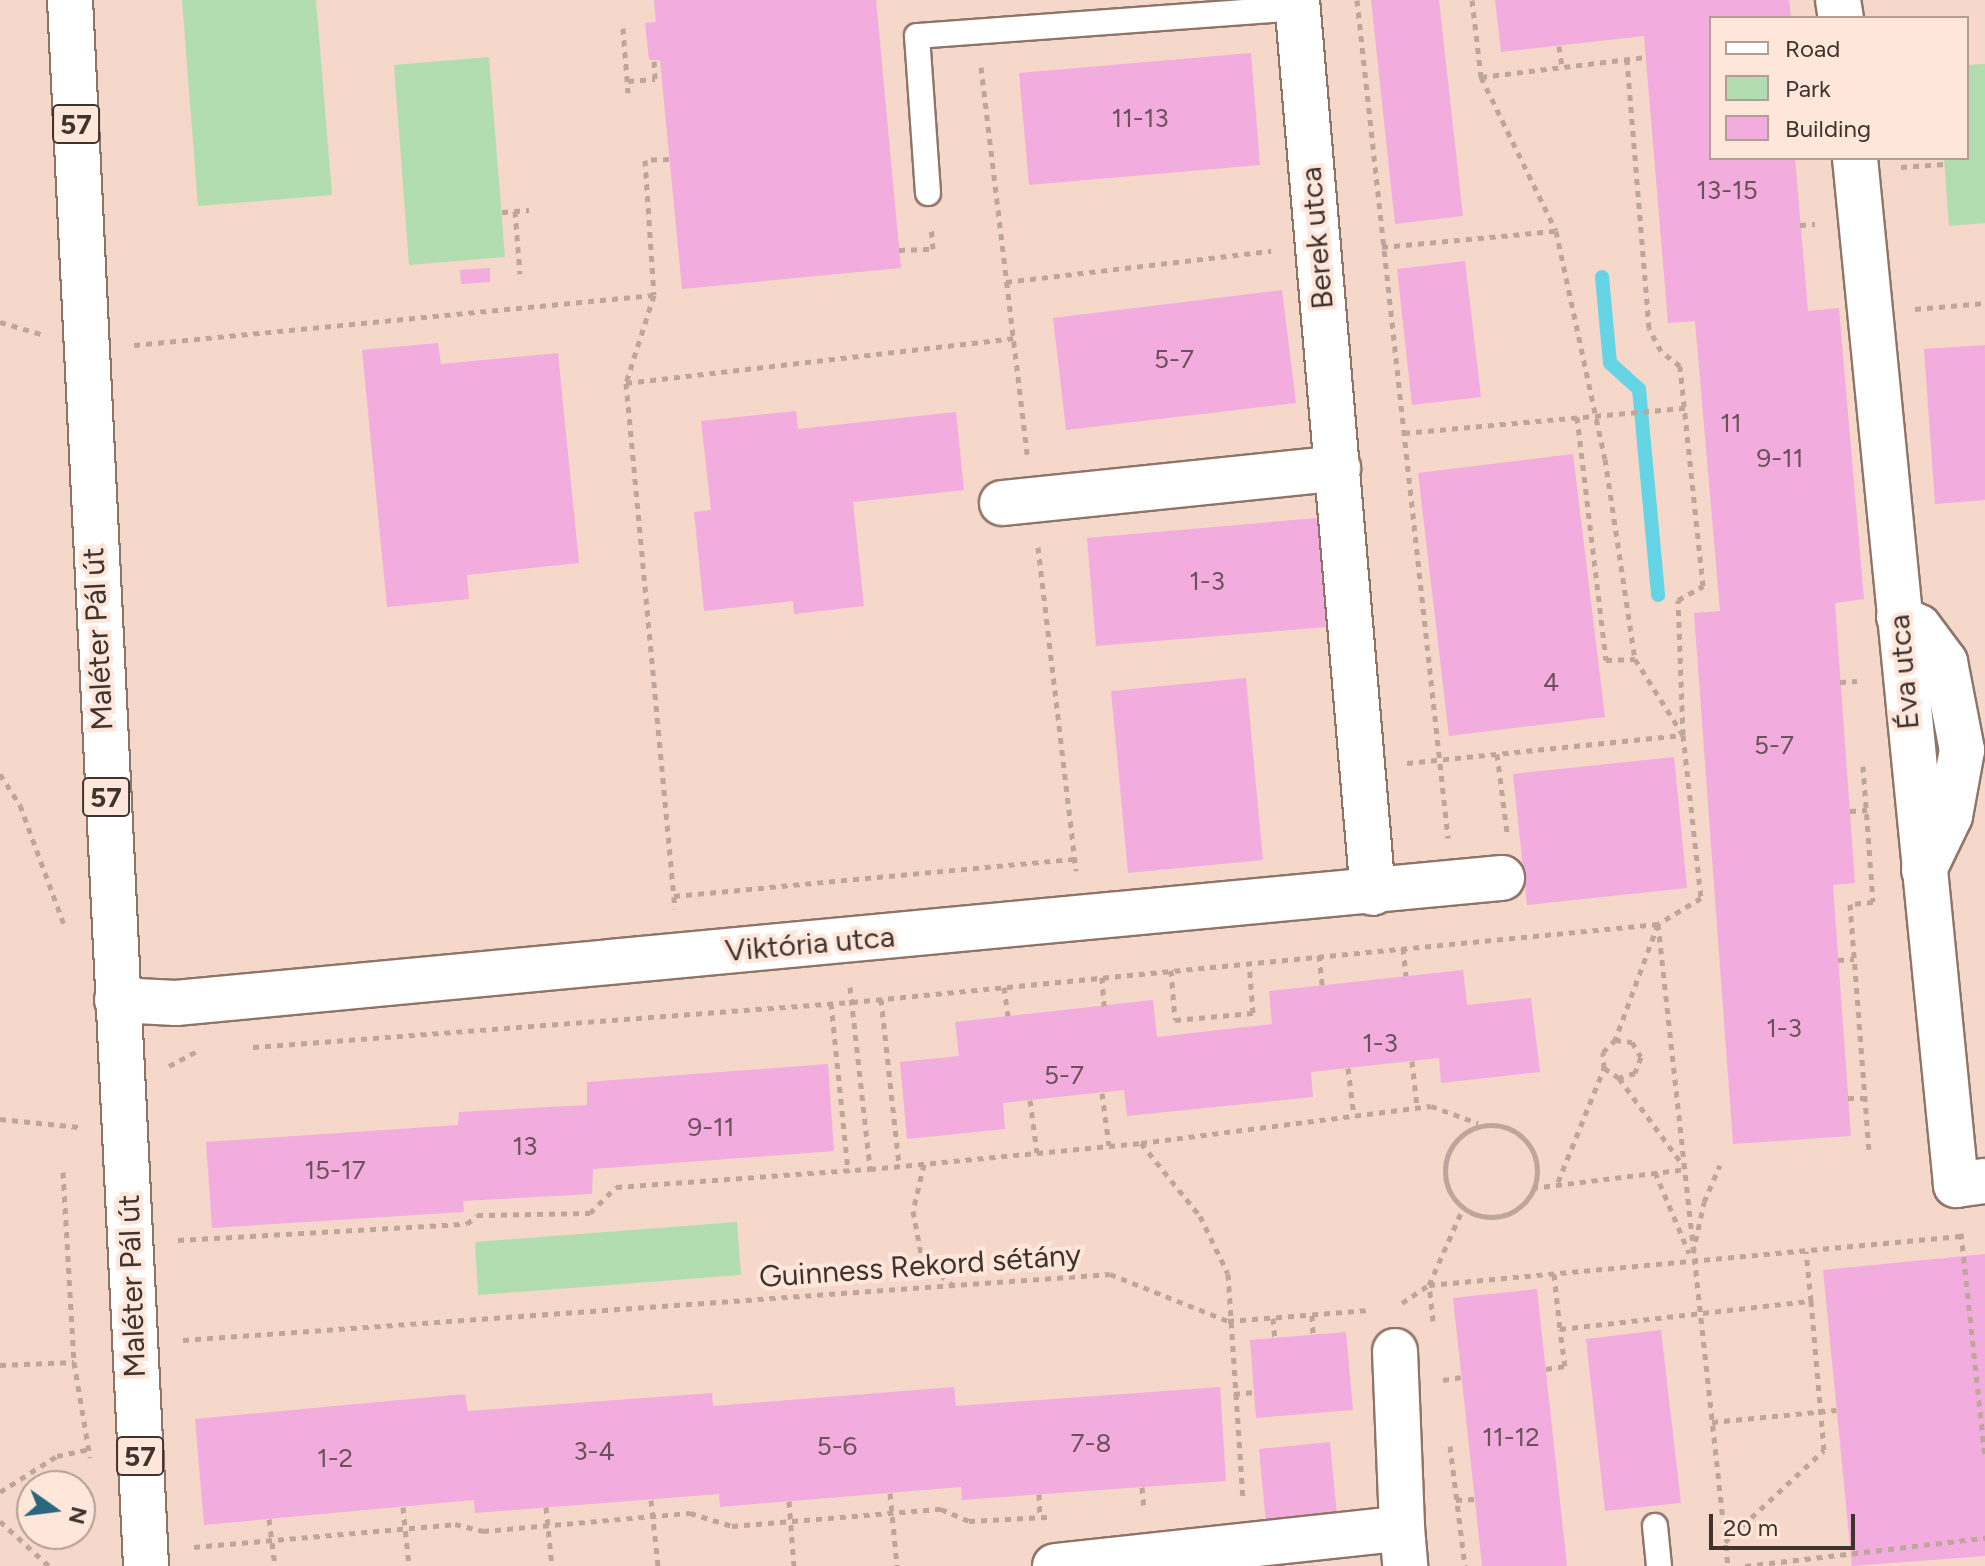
<!DOCTYPE html>
<meta charset="utf-8">
<style>
body{margin:0}
#map{position:relative;width:1985px;height:1566px;overflow:hidden;background:#f6d8ca;font-family:Figtree,sans-serif}
div>[style]{position:absolute}
[style*='--x']{left:calc(var(--x)*1px);top:calc(var(--y)*1px);width:calc(var(--w)*1px);rotate:calc(var(--a)*1deg)}
.green>*{inset:0;background:#b1ddb0}
.stream>*{height:14px;margin:-7px;padding:0 7px;transform-origin:7px;border-radius:7px;background:#65d5e6}
.building>*{inset:0;background:#f2acde}
.path>*{height:5px;margin-top:-2.5px;transform-origin:0;background:repeating-linear-gradient(90deg,#bfa69b 0 6px,transparent 0 12px)}
.path>.ring{margin:-2.5px;padding:0;box-sizing:content-box;background:none;border:5px solid #bfa69b;border-radius:50%}
.roads{filter:drop-shadow(2px 0 #8f7568) drop-shadow(-2px 0 #8f7568) drop-shadow(0 2px #8f7568) drop-shadow(0 -2px #8f7568)}
.lane>*{height:24px;margin:-12px;padding:0 12px;transform-origin:12px;border-radius:12px;background:#fff}
.street>*{height:44px;margin:-22px;padding:0 22px;transform-origin:22px;border-radius:22px;background:#fff}
.primary>*{height:44px;margin:-22px;padding:0 22px;transform-origin:22px;border-radius:22px;background:#fff}
span{translate:-50% -50%;white-space:nowrap;text-align:center;line-height:1.15;-webkit-text-stroke:8px #ffe6db;paint-order:stroke}
.number-label{font-size:26px;color:#6b5159}
.number-label span{-webkit-text-stroke-width:0}
.shield-label span{padding:2px 6px;background:#ffe6db;border:2px solid;border-radius:6px;-webkit-text-stroke-width:0}
.shield-label{font-size:28px;color:#3e332d;font-weight:700}
.street-label{font-size:30px;color:#3e332d}
.legend{position:absolute;left:1709px;top:16px;width:260px;height:144px;box-sizing:border-box;background:#ffe6db;border:2px solid #b29e95;margin:0;padding:10px 14px;list-style:none;font-size:24px;color:#3e332d}
.legend li{display:flex;align-items:center;gap:16px;height:40px}
.legend b{width:40px;border:2px solid #b29e95}
.north{position:absolute;left:16px;top:1470px;width:80px;height:80px;box-sizing:border-box;background:#ffe6db;border:2px solid #b29e95;border-radius:50%;rotate:104deg;font-size:22px;font-weight:700;line-height:32px;text-align:center;color:#3e332d}
.north::after{content:'';display:block;margin:auto;width:28px;height:36px;background:#29677d;clip-path:polygon(50% 0,100% 100%,50% 72%,0 100%)}
.scale{position:absolute;left:1709px;top:1514px;width:146px;height:36px;box-sizing:border-box;border:4px solid #3e332d;border-top:0;padding-left:10px;font-size:24px;line-height:28px;white-space:nowrap;color:#3e332d;-webkit-text-stroke:6px #ffe6db;paint-order:stroke}
</style>
<div id="map">
<div class="green">
<div style="clip-path:polygon(182px 0,316px 0,332px 195px,198px 206px)"></div>
<div style="clip-path:polygon(489px 57px,505px 257px,409px 265px,394px 65px)"></div>
<div style="clip-path:polygon(1985px 64px,1985px 223px,1949px 226px,1944px 158px,1967px 158px,1967px 65px)"></div>
<div style="clip-path:polygon(737px 1222px,741px 1275px,478px 1295px,475px 1242px)"></div>
</div>
<div class="stream">
<div style="--x:1602;--y:277;--w:86;--a:84.7"></div>
<div style="--x:1610;--y:363;--w:39;--a:42"></div>
<div style="--x:1639;--y:389;--w:207;--a:84.7"></div>
</div>
<div class="building">
<div style="clip-path:polygon(654px 0,876px 0,901px 268px,682px 289px,660px 60px,649px 60px,645px 23px,656px 22px)"></div>
<div style="clip-path:polygon(1371px 0,1439px 0,1463px 216px,1395px 224px)"></div>
<div style="clip-path:polygon(1495px 0,1789px 0,1791px 18px,1711px 18px,1711px 158px,1795px 158px,1808px 311px,1839px 308px,1864px 599px,1835px 603px,1855px 883px,1833px 885px,1851px 1136px,1733px 1144px,1694px 613px,1720px 611px,1695px 321px,1668px 323px,1644px 36px,1501px 52px)"></div>
<div style="clip-path:polygon(1251px 53px,1260px 165px,1029px 185px,1019px 73px)"></div>
<div style="clip-path:polygon(1465px 261px,1481px 397px,1412px 405px,1397px 269px)"></div>
<div style="clip-path:polygon(490px 268px,490px 282px,461px 284px,460px 270px)"></div>
<div style="clip-path:polygon(1282px 290px,1296px 403px,1066px 430px,1053px 318px)"></div>
<div style="clip-path:polygon(438px 343px,441px 364px,558px 353px,579px 563px,467px 575px,469px 599px,387px 607px,362px 350px)"></div>
<div style="clip-path:polygon(1985px 345px,1985px 500px,1935px 504px,1924px 349px)"></div>
<div style="clip-path:polygon(796px 411px,798px 429px,956px 412px,964px 490px,853px 502px,864px 606px,794px 614px,793px 601px,704px 611px,694px 512px,711px 510px,701px 421px)"></div>
<div style="clip-path:polygon(1573px 454px,1605px 717px,1449px 736px,1418px 473px)"></div>
<div style="clip-path:polygon(1317px 518px,1326px 627px,1096px 646px,1087px 538px)"></div>
<div style="clip-path:polygon(1246px 678px,1263px 860px,1128px 873px,1111px 691px)"></div>
<div style="clip-path:polygon(1674px 757px,1687px 888px,1527px 905px,1513px 774px)"></div>
<div style="clip-path:polygon(1463px 970px,1467px 1005px,1531px 998px,1540px 1072px,1441px 1083px,1439px 1058px,1311px 1072px,1313px 1097px,1127px 1116px,1124px 1090px,1030px 1100px,1003px 1103px,1005px 1129px,907px 1139px,900px 1062px,959px 1056px,955px 1022px,1153px 1000px,1157px 1037px,1272px 1024px,1269px 991px)"></div>
<div style="clip-path:polygon(828px 1064px,834px 1151px,593px 1169px,592px 1194px,463px 1201px,464px 1212px,212px 1228px,206px 1142px,458px 1125px,459px 1112px,587px 1105px,587px 1082px)"></div>
<div style="clip-path:polygon(1985px 1254px,1985px 1556px,1852px 1566px,1823px 1270px)"></div>
<div style="clip-path:polygon(1537px 1289px,1567px 1566px,1482px 1566px,1453px 1298px)"></div>
<div style="clip-path:polygon(1661px 1330px,1681px 1503px,1605px 1511px,1586px 1339px)"></div>
<div style="clip-path:polygon(1346px 1332px,1353px 1410px,1256px 1418px,1250px 1340px)"></div>
<div style="clip-path:polygon(954px 1387px,956px 1406px,1220px 1387px,1226px 1481px,962px 1500px,961px 1487px,720px 1507px,719px 1494px,475px 1513px,474px 1500px,204px 1525px,195px 1419px,465px 1394px,468px 1411px,712px 1393px,713px 1406px)"></div>
<div style="clip-path:polygon(1330px 1442px,1337px 1515px,1266px 1522px,1259px 1449px)"></div>
</div>
<div class="path">
<div style="--x:1357;--y:0;--w:843;--a:83.8"></div>
<div style="--x:1472;--y:0;--w:78;--a:83.3"></div>
<div style="--x:1481;--y:77;--w:171;--a:64"></div>
<div style="--x:1556;--y:231;--w:233;--a:77.9"></div>
<div style="--x:1605;--y:459;--w:202;--a:81.5"></div>
<div style="--x:1635;--y:659;--w:90;--a:57.7"></div>
<div style="--x:1683;--y:735;--w:164;--a:83.7"></div>
<div style="--x:1701;--y:898;--w:50;--a:148.8"></div>
<div style="--x:1658;--y:924;--w:646;--a:83.78"></div>
<div style="--x:623;--y:28;--w:65;--a:85.6"></div>
<div style="--x:1559;--y:46;--w:21;--a:82"></div>
<div style="--x:981;--y:67;--w:390;--a:83.2"></div>
<div style="--x:1481;--y:77;--w:166;--a:-6.9"></div>
<div style="--x:628;--y:81;--w:27;--a:-4"></div>
<div style="--x:655;--y:79;--w:19;--a:-93"></div>
<div style="--x:669;--y:159;--w:24;--a:178"></div>
<div style="--x:645;--y:160;--w:135;--a:86.2"></div>
<div style="--x:654;--y:295;--w:92;--a:107.7"></div>
<div style="--x:626;--y:383;--w:528;--a:84.68"></div>
<div style="--x:1901;--y:167;--w:43;--a:-4"></div>
<div style="--x:515;--y:211;--w:63;--a:85.5"></div>
<div style="--x:502;--y:212;--w:27;--a:-4"></div>
<div style="--x:1800;--y:225;--w:15;--a:-4"></div>
<div style="--x:1382;--y:247;--w:175;--a:-5.3"></div>
<div style="--x:899;--y:250;--w:34;--a:-2"></div>
<div style="--x:933;--y:249;--w:21;--a:-95"></div>
<div style="--x:1006;--y:282;--w:267;--a:-6.7"></div>
<div style="--x:1915;--y:309;--w:70;--a:-4.9"></div>
<div style="--x:0;--y:322;--w:43;--a:16.3"></div>
<div style="--x:134;--y:345;--w:522;--a:-5.49"></div>
<div style="--x:626;--y:383;--w:390;--a:-6.6"></div>
<div style="--x:1577;--y:417;--w:245;--a:83.2"></div>
<div style="--x:1606;--y:660;--w:29;--a:-2"></div>
<div style="--x:1404;--y:433;--w:283;--a:-5.1"></div>
<div style="--x:1038;--y:547;--w:326;--a:83.3"></div>
<div style="--x:1840;--y:682;--w:17;--a:-3"></div>
<div style="--x:1497;--y:754;--w:79;--a:82.7"></div>
<div style="--x:1407;--y:763;--w:277;--a:-5.8"></div>
<div style="--x:1683;--y:735;--w:135;--a:-92.1"></div>
<div style="--x:1678;--y:600;--w:29;--a:-29"></div>
<div style="--x:1703;--y:586;--w:221;--a:-96"></div>
<div style="--x:1680;--y:366;--w:24;--a:-142"></div>
<div style="--x:1661;--y:351;--w:26;--a:-118"></div>
<div style="--x:1649;--y:328;--w:270;--a:-94.7"></div>
<div style="--x:1863;--y:766;--w:136;--a:85.8"></div>
<div style="--x:1873;--y:902;--w:23;--a:175"></div>
<div style="--x:1850;--y:904;--w:246;--a:85.6"></div>
<div style="--x:0;--y:774;--w:37;--a:57"></div>
<div style="--x:20;--y:805;--w:130;--a:69.8"></div>
<div style="--x:1850;--y:811;--w:17;--a:-3"></div>
<div style="--x:674;--y:896;--w:402;--a:-5.3"></div>
<div style="--x:1403;--y:948;--w:28;--a:84"></div>
<div style="--x:1319;--y:955;--w:30;--a:84"></div>
<div style="--x:1838;--y:960;--w:16;--a:-4"></div>
<div style="--x:1171;--y:970;--w:50;--a:85.4"></div>
<div style="--x:1175;--y:1020;--w:78;--a:-5.1"></div>
<div style="--x:1253;--y:1013;--w:51;--a:-94.5"></div>
<div style="--x:1102;--y:977;--w:29;--a:86"></div>
<div style="--x:850;--y:987;--w:183;--a:83.7"></div>
<div style="--x:870;--y:1169;--w:272;--a:-5.5"></div>
<div style="--x:1141;--y:1143;--w:94;--a:51.1"></div>
<div style="--x:1200;--y:1216;--w:64;--a:64.2"></div>
<div style="--x:1228;--y:1274;--w:224;--a:86.2"></div>
<div style="--x:1004;--y:987;--w:29;--a:82"></div>
<div style="--x:881;--y:999;--w:168;--a:83.8"></div>
<div style="--x:831;--y:1003;--w:169;--a:84.2"></div>
<div style="--x:1615;--y:1040;--w:17;--a:7"></div>
<div style="--x:1632;--y:1042;--w:17;--a:59"></div>
<div style="--x:1641;--y:1057;--w:17;--a:111"></div>
<div style="--x:1635;--y:1073;--w:17;--a:163"></div>
<div style="--x:1619;--y:1078;--w:18;--a:-146"></div>
<div style="--x:1604;--y:1068;--w:16;--a:-94"></div>
<div style="--x:1603;--y:1052;--w:17;--a:-45"></div>
<div style="--x:253;--y:1047;--w:601;--a:-4.3"></div>
<div style="--x:852;--y:1002;--w:810;--a:-5.53"></div>
<div style="--x:1658;--y:924;--w:124;--a:110.3"></div>
<div style="--x:1412;--y:1061;--w:46;--a:83.8"></div>
<div style="--x:169;--y:1066;--w:30;--a:-28"></div>
<div style="--x:1348;--y:1068;--w:48;--a:82.9"></div>
<div style="--x:1619;--y:1078;--w:112;--a:53.7"></div>
<div style="--x:1102;--y:1093;--w:53;--a:82.5"></div>
<div style="--x:1848;--y:1098;--w:16;--a:0"></div>
<div style="--x:1030;--y:1100;--w:53;--a:82.5"></div>
<div style="--x:0;--y:1119;--w:79;--a:5.8"></div>
<div class="ring" style="left:1445px;top:1125px;width:87px;height:87px"></div>
<div style="--x:1141;--y:1143;--w:292;--a:-7.3"></div>
<div style="--x:1431;--y:1106;--w:50;--a:19.9"></div>
<div style="--x:924;--y:1164;--w:48;--a:103.2"></div>
<div style="--x:913;--y:1211;--w:49;--a:79.4"></div>
<div style="--x:922;--y:1259;--w:42;--a:40.2"></div>
<div style="--x:63;--y:1172;--w:190;--a:86.7"></div>
<div style="--x:74;--y:1362;--w:97;--a:80.5"></div>
<div style="--x:1655;--y:1172;--w:88;--a:67.2"></div>
<div style="--x:1558;--y:1182;--w:123;--a:-68"></div>
<div style="--x:1532;--y:1188;--w:155;--a:-7"></div>
<div style="--x:1961;--y:1233;--w:227;--a:83.9"></div>
<div style="--x:178;--y:1240;--w:289;--a:-3.2"></div>
<div style="--x:467;--y:1224;--w:13;--a:-42"></div>
<div style="--x:477;--y:1215;--w:113;--a:-1"></div>
<div style="--x:590;--y:1213;--w:37;--a:-45"></div>
<div style="--x:616;--y:1187;--w:255;--a:-4.1"></div>
<div style="--x:1693;--y:1253;--w:52;--a:-77.8"></div>
<div style="--x:1704;--y:1202;--w:40;--a:-66.6"></div>
<div style="--x:1554;--y:1274;--w:55;--a:83.8"></div>
<div style="--x:1560;--y:1329;--w:253;--a:-6.4"></div>
<div style="--x:1811;--y:1301;--w:50;--a:-95.7"></div>
<div style="--x:1402;--y:1303;--w:32;--a:-34"></div>
<div style="--x:1429;--y:1285;--w:534;--a:-5.26"></div>
<div style="--x:1312;--y:1315;--w:20;--a:87"></div>
<div style="--x:1273;--y:1318;--w:21;--a:85"></div>
<div style="--x:1433;--y:1321;--w:36;--a:-96"></div>
<div style="--x:1429;--y:1285;--w:86;--a:-66.1"></div>
<div style="--x:183;--y:1340;--w:929;--a:-4.07"></div>
<div style="--x:1110;--y:1274;--w:127;--a:21.7"></div>
<div style="--x:1228;--y:1321;--w:141;--a:-4.5"></div>
<div style="--x:0;--y:1365;--w:74;--a:-2.3"></div>
<div style="--x:1546;--y:1369;--w:19;--a:-9"></div>
<div style="--x:1565;--y:1366;--w:37;--a:-98"></div>
<div style="--x:1443;--y:1380;--w:19;--a:-9"></div>
<div style="--x:1234;--y:1394;--w:20;--a:-6"></div>
<div style="--x:1712;--y:1422;--w:125;--a:-5.5"></div>
<div style="--x:1450;--y:1446;--w:121;--a:82.9"></div>
<div style="--x:1142;--y:1487;--w:23;--a:85"></div>
<div style="--x:0;--y:1492;--w:67;--a:-32.3"></div>
<div style="--x:57;--y:1456;--w:33;--a:-12"></div>
<div style="--x:890;--y:1493;--w:73;--a:84.5"></div>
<div style="--x:1039;--y:1494;--w:23;--a:88"></div>
<div style="--x:651;--y:1500;--w:66;--a:83.9"></div>
<div style="--x:1456;--y:1500;--w:19;--a:-3"></div>
<div style="--x:789;--y:1501;--w:65;--a:85.6"></div>
<div style="--x:403;--y:1507;--w:59;--a:84.2"></div>
<div style="--x:546;--y:1507;--w:59;--a:84.2"></div>
<div style="--x:269;--y:1519;--w:47;--a:82.7"></div>
<div style="--x:0;--y:1521;--w:67;--a:42.6"></div>
<div style="--x:1725;--y:1542;--w:135;--a:-42.9"></div>
<div style="--x:1824;--y:1450;--w:150;--a:-95"></div>
<div style="--x:194;--y:1547;--w:262;--a:-5"></div>
<div style="--x:455;--y:1524;--w:29;--a:14"></div>
<div style="--x:483;--y:1531;--w:208;--a:-5"></div>
<div style="--x:690;--y:1513;--w:44;--a:17.2"></div>
<div style="--x:732;--y:1526;--w:210;--a:-4.7"></div>
<div style="--x:941;--y:1509;--w:30;--a:23"></div>
<div style="--x:969;--y:1521;--w:78;--a:-2.9"></div>
<div style="--x:1745;--y:1566;--w:242;--a:-6.7"></div>
</div>
<div class="roads">
<div class="lane">
<div style="--x:928;--y:193;--w:157;--a:-94"></div>
<div style="--x:917;--y:36;--w:381;--a:-4.2"></div>
<div style="--x:1655;--y:1526;--w:40;--a:84.3"></div>
</div>
<div class="street">
<div style="--x:1297;--y:0;--w:896;--a:85.14"></div>
<div style="--x:1838;--y:0;--w:18;--a:81"></div>
<div style="--x:1855;--y:158;--w:1032;--a:84.38"></div>
<div style="--x:1956;--y:1185;--w:29;--a:-8"></div>
<div style="--x:1002;--y:503;--w:338;--a:-5.9"></div>
<div style="--x:1899;--y:617;--w:22;--a:27"></div>
<div style="--x:1919;--y:627;--w:44;--a:53.4"></div>
<div style="--x:1945;--y:662;--w:90;--a:79.1"></div>
<div style="--x:1962;--y:750;--w:67;--a:100.3"></div>
<div style="--x:1950;--y:816;--w:60;--a:115.7"></div>
<div style="--x:117;--y:1000;--w:59;--a:2.9"></div>
<div style="--x:176;--y:1003;--w:1332;--a:-5.39"></div>
<div style="--x:1395;--y:1351;--w:177;--a:87.7"></div>
<div style="--x:1055;--y:1566;--w:349;--a:-6.2"></div>
<div style="--x:1402;--y:1528;--w:38;--a:85"></div>
</div>
<div class="primary">
<div style="--x:70;--y:0;--w:1568;--a:87.22"></div>
</div>
</div>
<div class="number-label">
<span style="left:1140px;top:119px">11-13</span>
<span style="left:1727px;top:191px">13-15</span>
<span style="left:1174px;top:360px">5-7</span>
<span style="left:1731px;top:424px">11</span>
<span style="left:1780px;top:459px">9-11</span>
<span style="left:1207px;top:582px">1-3</span>
<span style="left:1551px;top:683px">4</span>
<span style="left:1774px;top:746px">5-7</span>
<span style="left:1784px;top:1029px">1-3</span>
<span style="left:1380px;top:1044px">1-3</span>
<span style="left:1064px;top:1076px">5-7</span>
<span style="left:711px;top:1128px">9-11</span>
<span style="left:525px;top:1147px">13</span>
<span style="left:335px;top:1171px">15-17</span>
<span style="left:1511px;top:1438px">11-12</span>
<span style="left:1091px;top:1444px">7-8</span>
<span style="left:837px;top:1447px">5-6</span>
<span style="left:594px;top:1452px">3-4</span>
<span style="left:335px;top:1459px">1-2</span>
</div>
<div class="shield-label">
<span style="left:76px;top:124px">57</span>
<span style="left:106px;top:797px">57</span>
<span style="left:140px;top:1456px">57</span>
</div>
<div class="street-label">
<span style="left:1317px;top:238px;rotate:-95deg">Berek utca</span>
<span style="left:98px;top:639px;rotate:-93deg">Maléter Pál út</span>
<span style="left:1904px;top:672px;rotate:-95deg">Éva utca</span>
<span style="left:810px;top:944px;rotate:-5deg">Viktória utca</span>
<span style="left:920px;top:1266px;rotate:-4deg">Guinness Rekord sétány</span>
<span style="left:132px;top:1286px;rotate:-92deg">Maléter Pál út</span>
</div>
<ul class="legend">
<li><b style="height:10px;background:#fff"></b>Road</li>
<li><b style="height:22px;background:#b1ddb0"></b>Park</li>
<li><b style="height:22px;background:#f2acde"></b>Building</li>
</ul>
<div class="north">N</div>
<div class="scale">20 m</div>
</div>
